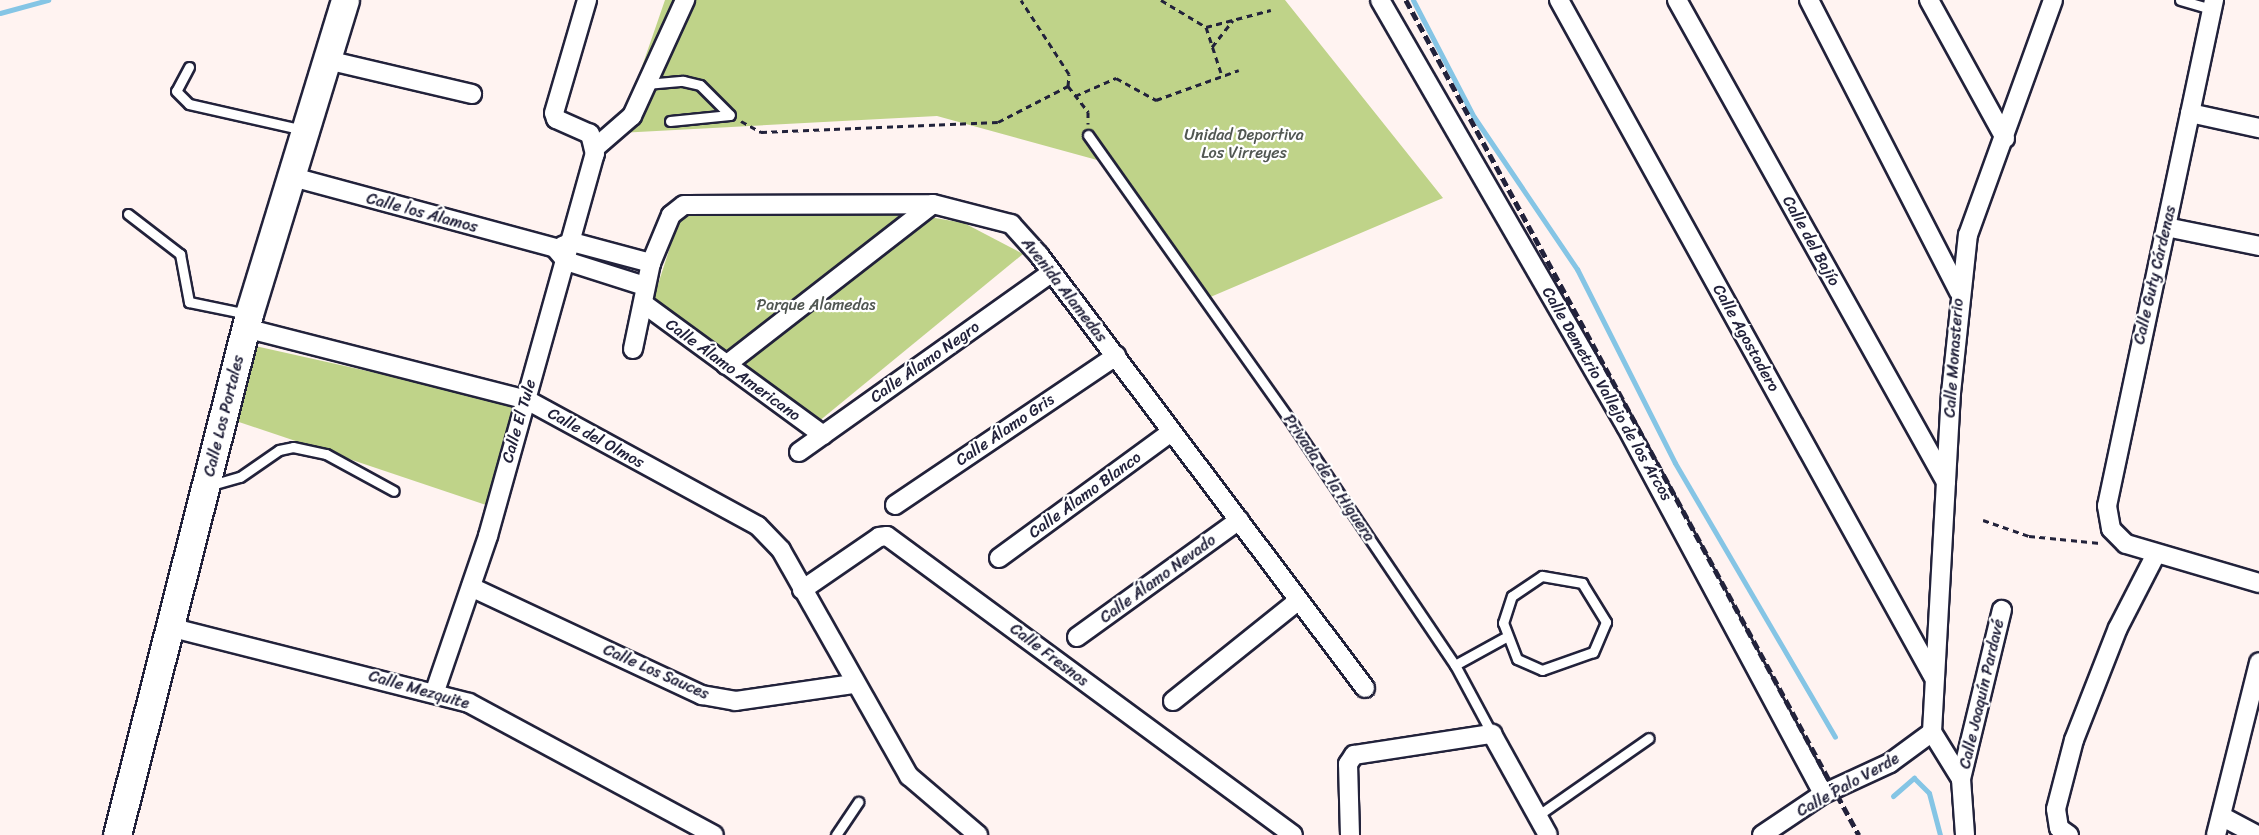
<!DOCTYPE html>
<meta charset="utf-8">
<style>
body{margin:0}
#map{position:relative;width:2259px;height:835px;overflow:hidden;background:#fff3f1;font-family:Sriracha,sans-serif}
div>[style]{position:absolute}
[style*='--x']{left:calc(var(--x)*1px);top:calc(var(--y)*1px);width:calc(var(--w)*1px);rotate:calc(var(--a)*1deg)}
.green>*{inset:0;background:#bfd389}
.stream>*{height:5px;margin:-2.5px;padding:0 2.5px;transform-origin:2.5px;border-radius:2.5px;background:#85c5e5}
.path>*{height:3px;margin-top:-1.5px;transform-origin:0;background:repeating-linear-gradient(90deg,#22223b 0 6px,transparent 0 10.5px)}
.roads{filter:drop-shadow(2px 0 #22223b) drop-shadow(-2px 0 #22223b) drop-shadow(0 2px #22223b) drop-shadow(0 -2px #22223b)}
.lane>*{height:9px;margin:-4.5px;padding:0 4.5px;transform-origin:4.5px;border-radius:4.5px;background:#fff}
.street>*{height:18px;margin:-9px;padding:0 9px;transform-origin:9px;border-radius:9px;background:#fff}
.secondary>*{height:27px;margin:-13.5px;padding:0 13.5px;transform-origin:13.5px;border-radius:13.5px;background:#fff}
.rail>*{height:4.5px;margin-top:-2.25px;transform-origin:0;background:repeating-linear-gradient(90deg,#22223b 0 9px,transparent 0 13.5px)}
span{translate:-50% -50%;white-space:nowrap;text-align:center;line-height:1.15;-webkit-text-stroke:4.5px #fff;paint-order:stroke}
.park-label{font-size:16px;color:#515752}
.street-label{font-size:16px;color:#22223b}
</style>
<div id="map">
<div class="green">
<div style="clip-path:polygon(665px 0,1285px 0,1443px 198px,1201px 301px,1108px 163px,937px 116px,619px 133px)"></div>
<div style="clip-path:polygon(901px 212px,964px 223px,1023px 254px,818px 422px,653px 300px,681px 213px)"></div>
<div style="clip-path:polygon(251px 345px,516px 404px,486px 505px,233px 420px)"></div>
</div>
<div class="stream">
<div style="--x:1413;--y:0;--w:132;--a:62.5"></div>
<div style="--x:1474;--y:117;--w:184;--a:55.9"></div>
<div style="--x:1577;--y:269;--w:217;--a:63.2"></div>
<div style="--x:1675;--y:463;--w:317;--a:59.7"></div>
<div style="--x:0;--y:13;--w:50;--a:-15.2"></div>
<div style="--x:1893;--y:796;--w:28;--a:-41"></div>
<div style="--x:1914;--y:778;--w:21;--a:45"></div>
<div style="--x:1929;--y:793;--w:43;--a:75.3"></div>
</div>
<div class="path">
<div style="--x:1161;--y:0;--w:52;--a:31"></div>
<div style="--x:1206;--y:27;--w:67;--a:-14.7"></div>
<div style="--x:1206;--y:27;--w:48;--a:71.9"></div>
<div style="--x:1212;--y:47;--w:34;--a:-52"></div>
<div style="--x:1068;--y:86;--w:33;--a:52"></div>
<div style="--x:1088;--y:112;--w:12;--a:90"></div>
<div style="--x:1075;--y:96;--w:45;--a:-23.7"></div>
<div style="--x:1116;--y:78;--w:46;--a:28.8"></div>
<div style="--x:1156;--y:100;--w:88;--a:-19.9"></div>
<div style="--x:741;--y:121;--w:23;--a:29"></div>
<div style="--x:761;--y:132;--w:237;--a:-2.4"></div>
<div style="--x:998;--y:122;--w:79;--a:-27.2"></div>
<div style="--x:1068;--y:86;--w:12;--a:-85"></div>
<div style="--x:1069;--y:74;--w:88;--a:-123"></div>
<div style="--x:1983;--y:520;--w:49;--a:19.2"></div>
<div style="--x:2029;--y:536;--w:71;--a:5.6"></div>
</div>
<div class="roads">
<div class="lane">
<div style="--x:2180;--y:0;--w:33;--a:16"></div>
<div style="--x:189;--y:67;--w:27;--a:118"></div>
<div style="--x:176;--y:91;--w:18;--a:45"></div>
<div style="--x:189;--y:104;--w:117;--a:12.8"></div>
<div style="--x:646;--y:84;--w:37;--a:-5"></div>
<div style="--x:683;--y:81;--w:17;--a:13"></div>
<div style="--x:700;--y:85;--w:42;--a:45"></div>
<div style="--x:670;--y:121;--w:60;--a:-5.7"></div>
<div style="--x:1088;--y:135;--w:355;--a:54.7"></div>
<div style="--x:1293;--y:425;--w:290;--a:56"></div>
<div style="--x:1455;--y:665;--w:78;--a:61.8"></div>
<div style="--x:128;--y:214;--w:66;--a:37.6"></div>
<div style="--x:180;--y:254;--w:49;--a:79.4"></div>
<div style="--x:189;--y:302;--w:59;--a:11.7"></div>
<div style="--x:208;--y:486;--w:33;--a:-16"></div>
<div style="--x:240;--y:477;--w:47;--a:-34.7"></div>
<div style="--x:279;--y:450;--w:14;--a:-12"></div>
<div style="--x:293;--y:447;--w:34;--a:12"></div>
<div style="--x:326;--y:454;--w:77;--a:28.6"></div>
<div style="--x:1542;--y:576;--w:41;--a:9.9"></div>
<div style="--x:1582;--y:583;--w:46;--a:58.4"></div>
<div style="--x:1606;--y:622;--w:33;--a:113"></div>
<div style="--x:1593;--y:652;--w:54;--a:160.6"></div>
<div style="--x:1542;--y:670;--w:27;--a:-156"></div>
<div style="--x:1517;--y:659;--w:39;--a:-111"></div>
<div style="--x:1503;--y:623;--w:28;--a:-72"></div>
<div style="--x:1512;--y:596;--w:36;--a:-34"></div>
<div style="--x:1455;--y:665;--w:56;--a:-28.9"></div>
<div style="--x:1537;--y:816;--w:136;--a:-34.9"></div>
<div style="--x:836;--y:835;--w:40;--a:-56"></div>
</div>
<div class="street">
<div style="--x:1380;--y:0;--w:492;--a:60"></div>
<div style="--x:1626;--y:426;--w:417;--a:61.8"></div>
<div style="--x:1559;--y:0;--w:773;--a:61.05"></div>
<div style="--x:1677;--y:0;--w:552;--a:60.83"></div>
<div style="--x:1809;--y:0;--w:328;--a:62.8"></div>
<div style="--x:1929;--y:0;--w:158;--a:61.2"></div>
<div style="--x:2214;--y:0;--w:517;--a:101.94"></div>
<div style="--x:2107;--y:506;--w:23;--a:80"></div>
<div style="--x:2111;--y:529;--w:21;--a:45"></div>
<div style="--x:2126;--y:544;--w:139;--a:16.3"></div>
<div style="--x:327;--y:60;--w:149;--a:13.2"></div>
<div style="--x:2190;--y:113;--w:71;--a:12.3"></div>
<div style="--x:595;--y:148;--w:49;--a:-40.9"></div>
<div style="--x:632;--y:116;--w:128;--a:-65.4"></div>
<div style="--x:289;--y:176;--w:276;--a:15.1"></div>
<div style="--x:555;--y:248;--w:17;--a:50"></div>
<div style="--x:566;--y:261;--w:83;--a:17.6"></div>
<div style="--x:2166;--y:227;--w:95;--a:11.5"></div>
<div style="--x:562;--y:246;--w:11;--a:-22"></div>
<div style="--x:572;--y:242;--w:82;--a:14.9"></div>
<div style="--x:644;--y:304;--w:222;--a:36.2"></div>
<div style="--x:245;--y:328;--w:291;--a:14.3"></div>
<div style="--x:527;--y:400;--w:263;--a:28.6"></div>
<div style="--x:758;--y:526;--w:33;--a:46"></div>
<div style="--x:781;--y:550;--w:260;--a:60.5"></div>
<div style="--x:909;--y:776;--w:91;--a:40.5"></div>
<div style="--x:633;--y:349;--w:88;--a:-78.2"></div>
<div style="--x:651;--y:263;--w:52;--a:-67.4"></div>
<div style="--x:671;--y:215;--w:16;--a:-38"></div>
<div style="--x:684;--y:205;--w:249;--a:-0.2"></div>
<div style="--x:933;--y:204;--w:81;--a:14.4"></div>
<div style="--x:1011;--y:224;--w:42;--a:47.9"></div>
<div style="--x:1039;--y:255;--w:542;--a:53.02"></div>
<div style="--x:726;--y:365;--w:262;--a:-37.9"></div>
<div style="--x:799;--y:452;--w:310;--a:-35.4"></div>
<div style="--x:895;--y:505;--w:267;--a:-34"></div>
<div style="--x:999;--y:558;--w:213;--a:-36.2"></div>
<div style="--x:471;--y:587;--w:255;--a:25.1"></div>
<div style="--x:702;--y:695;--w:34;--a:10"></div>
<div style="--x:735;--y:701;--w:119;--a:-8.2"></div>
<div style="--x:802;--y:590;--w:93;--a:-34.5"></div>
<div style="--x:879;--y:537;--w:8;--a:-7"></div>
<div style="--x:887;--y:536;--w:504;--a:36.37"></div>
<div style="--x:169;--y:627;--w:309;--a:14.2"></div>
<div style="--x:469;--y:703;--w:278;--a:28.3"></div>
<div style="--x:1077;--y:637;--w:200;--a:-35.8"></div>
<div style="--x:435;--y:691;--w:164;--a:-71.1"></div>
<div style="--x:488;--y:536;--w:397;--a:-74.4"></div>
<div style="--x:595;--y:154;--w:21;--a:-104"></div>
<div style="--x:590;--y:134;--w:37;--a:-156"></div>
<div style="--x:556;--y:119;--w:6;--a:-108"></div>
<div style="--x:554;--y:113;--w:118;--a:-73.7"></div>
<div style="--x:1173;--y:701;--w:161;--a:-38.7"></div>
<div style="--x:1932;--y:732;--w:340;--a:-86.8"></div>
<div style="--x:1951;--y:393;--w:159;--a:-83.9"></div>
<div style="--x:1968;--y:235;--w:250;--a:-70.1"></div>
<div style="--x:1932;--y:732;--w:55;--a:58.3"></div>
<div style="--x:1961;--y:779;--w:56;--a:85.9"></div>
<div style="--x:1961;--y:779;--w:174;--a:-76.4"></div>
<div style="--x:2221;--y:816;--w:40;--a:28"></div>
<div style="--x:1350;--y:835;--w:71;--a:-91.6"></div>
<div style="--x:1348;--y:764;--w:11;--a:-56"></div>
<div style="--x:1354;--y:755;--w:140;--a:-8.7"></div>
<div style="--x:1492;--y:734;--w:115;--a:61"></div>
<div style="--x:1762;--y:835;--w:73;--a:-33.9"></div>
<div style="--x:1823;--y:794;--w:74;--a:-24.8"></div>
<div style="--x:1890;--y:763;--w:52;--a:-36.4"></div>
<div style="--x:2069;--y:835;--w:12;--a:-145"></div>
<div style="--x:2059;--y:828;--w:19;--a:-99"></div>
<div style="--x:2056;--y:809;--w:71;--a:-75.4"></div>
<div style="--x:2074;--y:740;--w:120;--a:-68.6"></div>
<div style="--x:2118;--y:628;--w:83;--a:-62.8"></div>
<div style="--x:2216;--y:835;--w:178;--a:-76"></div>
</div>
<div class="secondary">
<div style="--x:117;--y:835;--w:537;--a:-75.78"></div>
<div style="--x:249;--y:314;--w:328;--a:-73"></div>
</div>
</div>
<div class="rail">
<div style="--x:1406;--y:0;--w:950;--a:61.52"></div>
</div>
<div class="park-label">
<span style="left:1244px;top:144px">Unidad Deportiva<br>Los Virreyes</span>
<span style="left:816px;top:305px">Parque Alamedas</span>
</div>
<div class="street-label">
<span style="left:422px;top:213px;rotate:15deg">Calle los Álamos</span>
<span style="left:1811px;top:241px;rotate:61deg">Calle del Bajío</span>
<span style="left:2155px;top:275px;rotate:-77deg">Calle Guty Cárdenas</span>
<span style="left:1064px;top:290px;rotate:52deg">Avenida Alamedas</span>
<span style="left:1746px;top:338px;rotate:61deg">Calle Agostadero</span>
<span style="left:1954px;top:358px;rotate:-86deg">Calle Monasterio</span>
<span style="left:925px;top:362px;rotate:-35deg">Calle Álamo Negro</span>
<span style="left:733px;top:370px;rotate:36deg">Calle Álamo Americano</span>
<span style="left:1607px;top:394px;rotate:60deg">Calle Demetrio Vallejo de los Arcos</span>
<span style="left:224px;top:416px;rotate:-76deg">Calle Los Portales</span>
<span style="left:519px;top:421px;rotate:-74deg">Calle El Tule</span>
<span style="left:1005px;top:430px;rotate:-34deg">Calle Álamo Gris</span>
<span style="left:596px;top:438px;rotate:29deg">Calle del Olmos</span>
<span style="left:1329px;top:478px;rotate:56deg">Privada de la Higuera</span>
<span style="left:1085px;top:495px;rotate:-36deg">Calle Álamo Blanco</span>
<span style="left:1158px;top:579px;rotate:-36deg">Calle Álamo Nevado</span>
<span style="left:1049px;top:655px;rotate:37deg">Calle Fresnos</span>
<span style="left:656px;top:672px;rotate:24deg">Calle Los Sauces</span>
<span style="left:419px;top:690px;rotate:16deg">Calle Mezquite</span>
<span style="left:1982px;top:694px;rotate:-77deg">Calle Joaquín Pardavé</span>
<span style="left:1848px;top:785px;rotate:-29deg">Calle Palo Verde</span>
</div>
</div>
